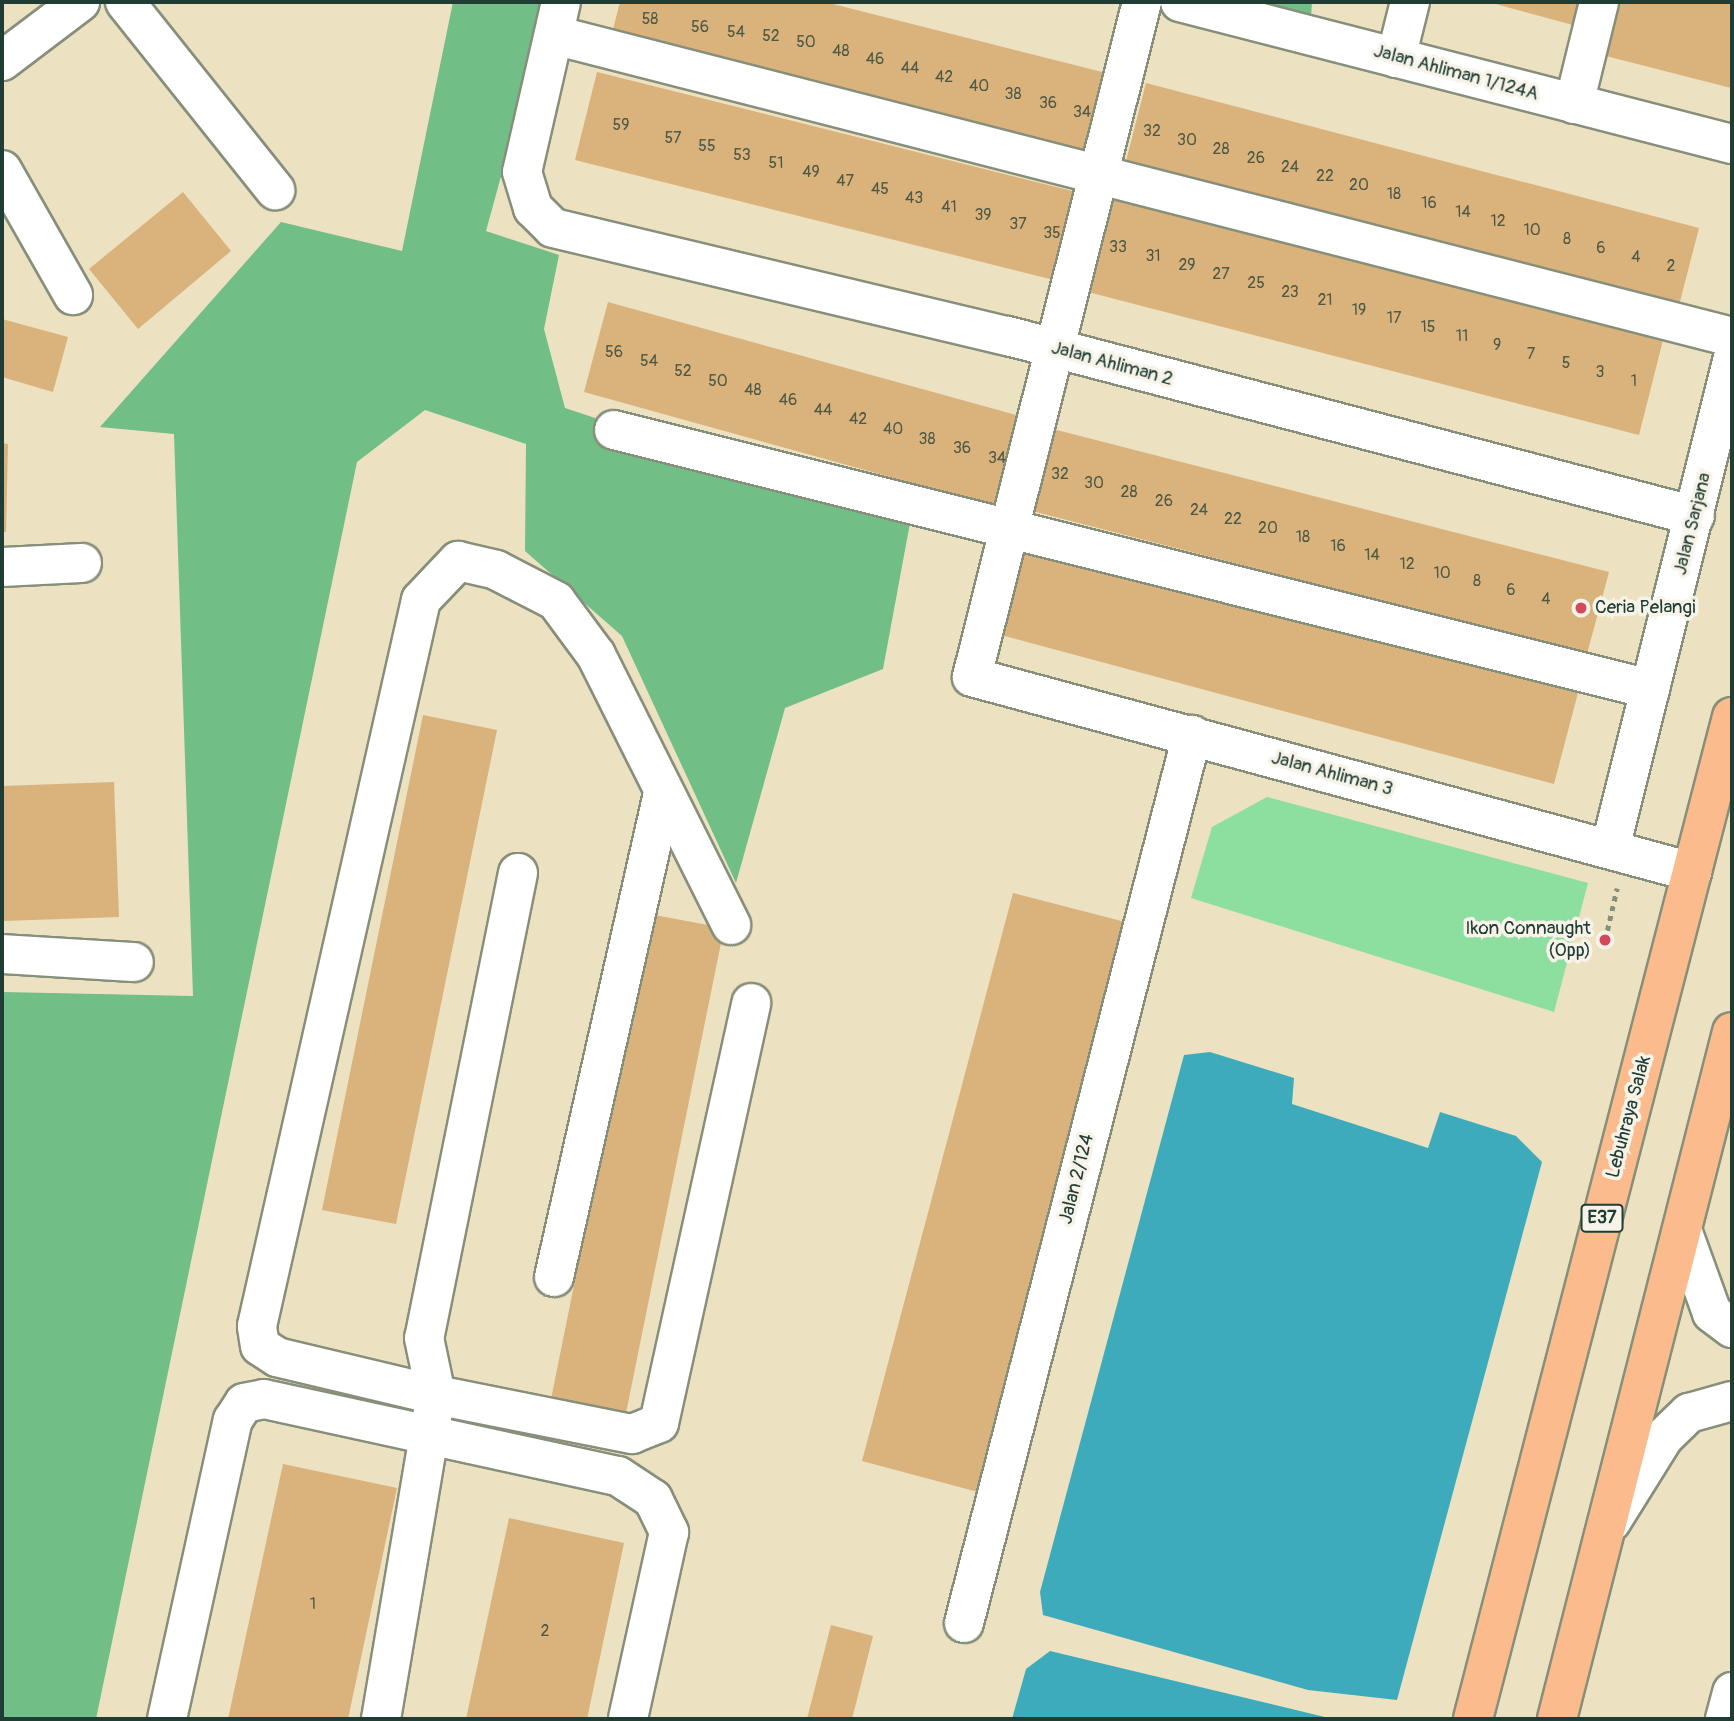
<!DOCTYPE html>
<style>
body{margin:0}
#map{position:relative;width:1734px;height:1721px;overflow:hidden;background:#ece1c0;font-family:Pangolin,sans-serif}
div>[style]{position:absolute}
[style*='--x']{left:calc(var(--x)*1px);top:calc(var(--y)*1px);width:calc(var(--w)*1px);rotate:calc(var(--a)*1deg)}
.green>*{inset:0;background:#8cdf9f}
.forest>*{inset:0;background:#71be86}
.water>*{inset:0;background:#3eabbc}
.building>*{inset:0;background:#dab27c}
.path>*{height:4.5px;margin-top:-2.25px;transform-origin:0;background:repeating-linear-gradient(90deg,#868f7a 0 5px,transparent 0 10px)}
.roads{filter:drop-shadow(2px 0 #868f7a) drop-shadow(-2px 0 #868f7a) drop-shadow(0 2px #868f7a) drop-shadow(0 -2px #868f7a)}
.minor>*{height:38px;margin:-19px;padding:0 19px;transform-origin:19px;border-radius:19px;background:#fff}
.highway>*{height:38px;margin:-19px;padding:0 19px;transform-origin:19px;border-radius:19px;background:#fbbb8d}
.dots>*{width:19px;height:19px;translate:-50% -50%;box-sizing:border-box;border:4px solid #f7f3e8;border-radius:50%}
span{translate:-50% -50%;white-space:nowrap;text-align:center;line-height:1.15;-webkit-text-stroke:7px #f7f3e8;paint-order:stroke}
.number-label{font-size:16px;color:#4e5a46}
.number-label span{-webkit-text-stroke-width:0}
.shield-label span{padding:2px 5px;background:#f7f3e8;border:2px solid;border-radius:5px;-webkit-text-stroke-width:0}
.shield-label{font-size:18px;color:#1f3d34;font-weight:700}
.street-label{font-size:19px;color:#1f3d34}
.poi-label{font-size:19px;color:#1f3d34}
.left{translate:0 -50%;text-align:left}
.right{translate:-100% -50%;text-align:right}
.frame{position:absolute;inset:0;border:4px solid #1f3d34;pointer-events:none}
</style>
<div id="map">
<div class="green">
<div style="clip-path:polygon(1267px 797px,1588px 883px,1554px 1012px,1191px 898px,1212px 827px)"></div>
</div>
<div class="forest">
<div style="clip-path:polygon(453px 2px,549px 2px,486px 231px,559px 255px,544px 329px,565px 408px,910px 523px,883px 669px,785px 708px,736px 883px,622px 636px,525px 551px,526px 444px,425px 410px,357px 462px,96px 1719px,2px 1719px,2px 992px,193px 996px,174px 434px,100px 427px,281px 222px,402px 251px)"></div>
<div style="clip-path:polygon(1247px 2px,1312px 2px,1311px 18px)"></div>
</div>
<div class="water">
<div style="clip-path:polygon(1210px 1052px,1294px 1078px,1292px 1104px,1428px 1148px,1440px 1112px,1516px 1136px,1542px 1162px,1397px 1700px,1308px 1690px,1043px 1615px,1040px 1592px,1184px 1055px)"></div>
<div style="clip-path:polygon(1050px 1651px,1333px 1719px,1012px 1719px,1026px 1669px)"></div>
</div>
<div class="building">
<div style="clip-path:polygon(620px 2px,825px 2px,1110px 74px,1089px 158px,611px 37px)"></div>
<div style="clip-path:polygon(1488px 2px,1579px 2px,1573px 25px)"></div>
<div style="clip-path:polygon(1620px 2px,1732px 2px,1731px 88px,1606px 56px)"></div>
<div style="clip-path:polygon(597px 72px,1080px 193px,1058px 281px,575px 160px)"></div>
<div style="clip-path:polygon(1146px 83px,1699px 228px,1677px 313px,1124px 169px)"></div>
<div style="clip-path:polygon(183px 192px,231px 251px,138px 329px,89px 269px)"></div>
<div style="clip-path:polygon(1114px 194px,1664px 336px,1639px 435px,1088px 292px)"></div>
<div style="clip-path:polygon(608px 302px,1027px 418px,1002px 508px,584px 392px)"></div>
<div style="clip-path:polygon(2px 319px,68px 337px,53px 392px,2px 377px)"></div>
<div style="clip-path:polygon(1053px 429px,1609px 572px,1587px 654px,1032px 511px)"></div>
<div style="clip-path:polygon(2px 443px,8px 444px,6px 532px,2px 532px)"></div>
<div style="clip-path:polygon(1026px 540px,1579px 689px,1554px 784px,1001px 635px)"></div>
<div style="clip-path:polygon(423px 715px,497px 730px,396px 1224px,322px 1210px)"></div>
<div style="clip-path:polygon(114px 782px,119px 917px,3px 921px,2px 786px)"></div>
<div style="clip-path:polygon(1013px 893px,1129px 923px,978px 1492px,862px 1461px)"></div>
<div style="clip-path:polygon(649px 914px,724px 928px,624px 1423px,549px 1409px)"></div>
<div style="clip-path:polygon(283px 1464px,397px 1488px,348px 1719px,228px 1719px)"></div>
<div style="clip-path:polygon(509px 1518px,624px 1543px,587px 1719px,466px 1719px)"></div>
<div style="clip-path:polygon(831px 1625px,873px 1636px,852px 1719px,807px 1719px)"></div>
</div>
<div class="path">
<div style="--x:1605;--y:940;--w:53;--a:-77"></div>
</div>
<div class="roads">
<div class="minor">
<div style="--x:125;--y:2;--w:241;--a:51.4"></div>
<div style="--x:561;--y:2;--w:174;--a:102.9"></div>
<div style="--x:522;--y:172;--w:38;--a:73"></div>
<div style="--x:533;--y:208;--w:28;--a:45"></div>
<div style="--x:553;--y:228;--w:468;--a:13.4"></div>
<div style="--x:1008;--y:336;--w:710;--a:14.68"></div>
<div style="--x:1142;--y:2;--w:696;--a:104.14"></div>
<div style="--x:972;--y:677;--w:746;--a:15.15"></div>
<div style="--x:1180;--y:2;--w:570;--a:14.43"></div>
<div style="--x:554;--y:35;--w:1216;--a:14.38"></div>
<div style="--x:1396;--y:58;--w:58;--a:-76"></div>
<div style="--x:2;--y:61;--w:98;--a:-37.1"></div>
<div style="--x:1574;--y:104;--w:105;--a:-76.2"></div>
<div style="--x:2;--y:170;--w:144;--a:60.4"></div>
<div style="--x:614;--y:430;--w:1068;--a:14.04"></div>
<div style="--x:2;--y:567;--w:80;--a:-2.9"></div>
<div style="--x:1610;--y:849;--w:503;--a:-75.96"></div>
<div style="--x:518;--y:873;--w:474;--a:101.4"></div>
<div style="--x:424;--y:1338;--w:58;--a:78.1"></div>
<div style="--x:436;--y:1395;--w:200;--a:11.3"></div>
<div style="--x:632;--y:1434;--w:29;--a:-22"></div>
<div style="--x:659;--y:1423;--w:430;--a:-77.6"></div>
<div style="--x:2;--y:954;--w:132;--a:3.5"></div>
<div style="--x:1682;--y:1230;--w:88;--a:70.1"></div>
<div style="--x:1712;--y:1313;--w:25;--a:37"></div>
<div style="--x:554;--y:1277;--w:493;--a:-77.3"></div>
<div style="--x:1611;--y:1522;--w:100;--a:-58.1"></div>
<div style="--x:1664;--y:1437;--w:35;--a:-44"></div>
<div style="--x:1689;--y:1413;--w:45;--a:-15.6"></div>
<div style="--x:964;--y:1623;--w:917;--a:-75.6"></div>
<div style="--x:167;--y:1719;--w:306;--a:-77.6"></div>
<div style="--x:233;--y:1420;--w:20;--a:-57"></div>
<div style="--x:244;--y:1403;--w:20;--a:-11"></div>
<div style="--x:264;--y:1399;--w:362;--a:12.3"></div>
<div style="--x:618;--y:1476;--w:42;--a:33.3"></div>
<div style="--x:653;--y:1499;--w:37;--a:64"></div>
<div style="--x:669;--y:1532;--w:191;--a:102.4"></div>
<div style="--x:381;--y:1719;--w:329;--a:-80.4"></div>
<div style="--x:436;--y:1395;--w:163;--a:-166.6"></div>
<div style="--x:277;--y:1357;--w:20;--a:-147"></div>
<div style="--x:260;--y:1346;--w:20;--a:-99"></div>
<div style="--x:257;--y:1326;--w:744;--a:-77.27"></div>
<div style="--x:421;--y:600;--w:54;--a:-46.5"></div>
<div style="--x:458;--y:561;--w:39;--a:13"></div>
<div style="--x:496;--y:570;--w:68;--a:27.3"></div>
<div style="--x:556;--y:601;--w:67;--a:53.5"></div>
<div style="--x:596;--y:655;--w:302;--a:63.4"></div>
<div style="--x:1725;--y:1719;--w:28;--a:-75"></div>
</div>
<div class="highway">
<div style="--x:1473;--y:1719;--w:1035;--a:-75.51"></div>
<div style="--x:1557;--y:1719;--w:709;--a:-75.71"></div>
</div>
</div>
<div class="dots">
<div style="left:1581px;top:608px;background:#d1495b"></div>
<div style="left:1605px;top:940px;background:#d1495b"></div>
</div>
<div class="number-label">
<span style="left:650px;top:19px">58</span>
<span style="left:700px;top:27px">56</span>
<span style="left:736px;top:32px">54</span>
<span style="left:771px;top:36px">52</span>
<span style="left:806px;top:42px">50</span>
<span style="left:841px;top:51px">48</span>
<span style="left:875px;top:59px">46</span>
<span style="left:910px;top:68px">44</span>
<span style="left:944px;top:77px">42</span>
<span style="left:979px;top:86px">40</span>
<span style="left:1013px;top:94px">38</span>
<span style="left:1048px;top:103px">36</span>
<span style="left:1082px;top:112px">34</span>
<span style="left:621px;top:125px">59</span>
<span style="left:1152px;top:131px">32</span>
<span style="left:673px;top:138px">57</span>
<span style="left:1187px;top:140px">30</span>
<span style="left:707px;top:146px">55</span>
<span style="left:1221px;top:149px">28</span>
<span style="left:742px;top:155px">53</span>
<span style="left:1256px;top:158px">26</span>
<span style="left:776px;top:163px">51</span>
<span style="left:1290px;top:167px">24</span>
<span style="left:811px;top:172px">49</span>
<span style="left:1325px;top:176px">22</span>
<span style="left:845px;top:181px">47</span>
<span style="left:1359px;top:185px">20</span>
<span style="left:880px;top:189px">45</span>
<span style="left:1394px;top:194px">18</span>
<span style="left:914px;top:198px">43</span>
<span style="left:1429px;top:203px">16</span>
<span style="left:949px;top:207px">41</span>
<span style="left:1463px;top:212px">14</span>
<span style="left:983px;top:215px">39</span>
<span style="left:1498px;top:221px">12</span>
<span style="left:1018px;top:224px">37</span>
<span style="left:1532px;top:230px">10</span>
<span style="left:1052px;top:233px">35</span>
<span style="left:1567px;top:239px">8</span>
<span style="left:1118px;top:247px">33</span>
<span style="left:1601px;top:248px">6</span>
<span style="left:1153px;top:256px">31</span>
<span style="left:1636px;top:257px">4</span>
<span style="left:1187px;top:265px">29</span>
<span style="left:1671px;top:266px">2</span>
<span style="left:1221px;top:274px">27</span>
<span style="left:1256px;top:283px">25</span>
<span style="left:1290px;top:292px">23</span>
<span style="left:1325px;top:300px">21</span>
<span style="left:1359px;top:310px">19</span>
<span style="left:1394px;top:318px">17</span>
<span style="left:1428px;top:327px">15</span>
<span style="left:1462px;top:336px">11</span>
<span style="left:1497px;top:345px">9</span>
<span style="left:614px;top:352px">56</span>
<span style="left:1531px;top:354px">7</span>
<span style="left:649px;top:361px">54</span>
<span style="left:1566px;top:363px">5</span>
<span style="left:683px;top:371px">52</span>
<span style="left:1600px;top:372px">3</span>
<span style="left:718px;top:381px">50</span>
<span style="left:1634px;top:381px">1</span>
<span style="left:753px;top:390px">48</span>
<span style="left:788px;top:400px">46</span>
<span style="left:823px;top:410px">44</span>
<span style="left:858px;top:419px">42</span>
<span style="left:893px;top:429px">40</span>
<span style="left:927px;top:439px">38</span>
<span style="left:962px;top:448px">36</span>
<span style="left:997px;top:458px">34</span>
<span style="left:1060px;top:474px">32</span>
<span style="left:1094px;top:483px">30</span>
<span style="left:1129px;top:492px">28</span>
<span style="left:1164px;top:501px">26</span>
<span style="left:1199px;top:510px">24</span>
<span style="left:1233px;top:519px">22</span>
<span style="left:1268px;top:528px">20</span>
<span style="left:1303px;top:537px">18</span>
<span style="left:1338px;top:546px">16</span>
<span style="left:1372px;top:555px">14</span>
<span style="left:1407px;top:564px">12</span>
<span style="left:1442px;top:573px">10</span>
<span style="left:1477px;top:581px">8</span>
<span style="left:1511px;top:590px">6</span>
<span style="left:1546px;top:599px">4</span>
<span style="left:313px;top:1604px">1</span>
<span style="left:545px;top:1631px">2</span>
</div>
<div class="shield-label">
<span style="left:1602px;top:1218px">E37</span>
</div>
<div class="street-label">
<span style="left:1456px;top:73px;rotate:15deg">Jalan Ahliman 1/124A</span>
<span style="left:1112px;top:364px;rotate:15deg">Jalan Ahliman 2</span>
<span style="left:1693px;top:524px;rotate:-76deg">Jalan Sarjana</span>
<span style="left:1332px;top:774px;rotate:15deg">Jalan Ahliman 3</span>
<span style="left:1629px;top:1117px;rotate:-75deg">Lebuhraya Salak</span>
<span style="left:1077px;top:1179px;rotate:-76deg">Jalan 2/124</span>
</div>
<div class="poi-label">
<span class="left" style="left:1595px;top:608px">Ceria Pelangi</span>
<span class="right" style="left:1591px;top:940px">Ikon Connaught<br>(Opp)</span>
</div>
<div class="frame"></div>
</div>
